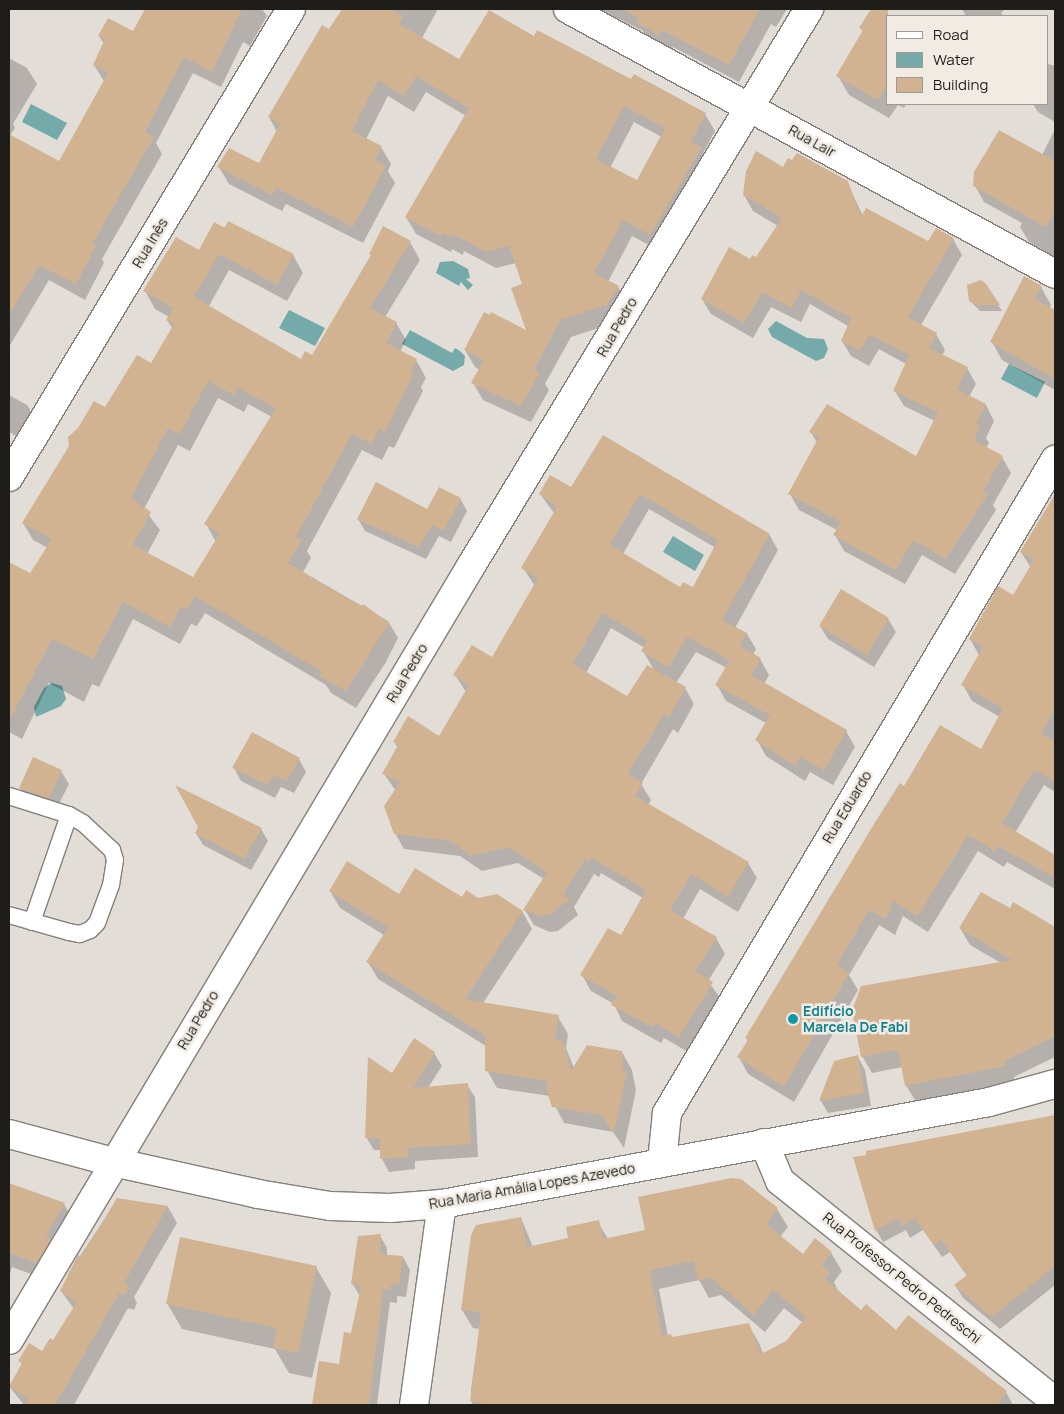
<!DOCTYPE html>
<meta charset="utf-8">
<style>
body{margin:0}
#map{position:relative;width:1064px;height:1414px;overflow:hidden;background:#e3ddd7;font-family:Manrope,sans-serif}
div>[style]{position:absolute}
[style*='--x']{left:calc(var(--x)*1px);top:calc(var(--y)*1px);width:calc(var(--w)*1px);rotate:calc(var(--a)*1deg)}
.water>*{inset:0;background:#74aaaa}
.shadow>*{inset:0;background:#0003}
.building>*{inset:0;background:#d1b392}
.roads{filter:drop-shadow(1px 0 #847f79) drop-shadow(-1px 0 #847f79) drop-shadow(0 1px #847f79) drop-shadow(0 -1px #847f79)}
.lane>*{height:16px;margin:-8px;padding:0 8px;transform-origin:8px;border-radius:8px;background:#fff}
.street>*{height:28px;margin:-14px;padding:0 14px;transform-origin:14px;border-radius:14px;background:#fff}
.secondary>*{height:28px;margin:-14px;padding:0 14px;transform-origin:14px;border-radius:14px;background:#fff}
.dots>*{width:14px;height:14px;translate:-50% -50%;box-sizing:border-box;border:2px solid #f1ebe4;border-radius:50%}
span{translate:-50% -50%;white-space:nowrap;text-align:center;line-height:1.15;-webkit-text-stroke:5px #f1ebe4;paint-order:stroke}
.street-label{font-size:14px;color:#1f1d1a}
.culture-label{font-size:14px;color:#0d838f;font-weight:700}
.left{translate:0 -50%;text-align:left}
.frame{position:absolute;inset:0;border:10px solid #1f1d1a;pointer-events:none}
.legend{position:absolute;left:886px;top:15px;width:162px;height:90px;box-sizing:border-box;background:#f1ebe4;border:1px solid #9d9993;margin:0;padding:6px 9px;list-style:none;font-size:15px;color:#1f1d1a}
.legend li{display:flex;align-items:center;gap:10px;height:25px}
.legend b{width:25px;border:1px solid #9d9993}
</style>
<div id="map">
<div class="water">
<div style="clip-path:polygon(31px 104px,67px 123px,57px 140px,22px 122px)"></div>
<div style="clip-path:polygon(453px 261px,468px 269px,470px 278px,466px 279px,473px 285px,468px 290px,461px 282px,459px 286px,436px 273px,440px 262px)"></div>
<div style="clip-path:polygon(289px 310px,325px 328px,315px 346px,279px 328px)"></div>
<div style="clip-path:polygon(776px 321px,807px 338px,824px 339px,828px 349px,824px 358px,816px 361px,772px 337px,768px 329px)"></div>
<div style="clip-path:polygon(410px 330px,452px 353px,455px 348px,460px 351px,465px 356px,464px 365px,453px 371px,402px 344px)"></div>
<div style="clip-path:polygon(1009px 364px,1045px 382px,1037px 398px,1001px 379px)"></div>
<div style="clip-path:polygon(673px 536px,704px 555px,695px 571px,663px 552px)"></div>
<div style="clip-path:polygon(52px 683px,62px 686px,66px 699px,61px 706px,36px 717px,34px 707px,44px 688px)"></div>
</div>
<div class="shadow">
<div style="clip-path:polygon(146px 9px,179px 22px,187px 9px,262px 9px,267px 16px,250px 46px,243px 42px,221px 87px,193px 73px,156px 143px,162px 154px,102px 259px,104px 263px,85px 300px,49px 280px,9px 347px,9px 58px,27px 68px,37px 84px,13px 124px,15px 128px,10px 136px,59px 163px,104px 81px,94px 65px,104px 44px,99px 36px,134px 32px)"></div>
<div style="clip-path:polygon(evenodd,343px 9px,381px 9px,379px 20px,386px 9px,438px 9px,422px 38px,459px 60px,534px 37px,705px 114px,715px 131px,703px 153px,710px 165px,660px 251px,632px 236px,608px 282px,618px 287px,628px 304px,617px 322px,571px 337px,545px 384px,549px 390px,531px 422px,483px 400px,473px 383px,480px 370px,475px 367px,465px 350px,528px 332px,524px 285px,516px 263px,496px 268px,464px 251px,463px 255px,452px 249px,451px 252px,416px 234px,406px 217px,466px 116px,426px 92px,414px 112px,388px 96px,366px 139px,381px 147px,391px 164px,388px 171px,395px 183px,363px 243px,286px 204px,282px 211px,229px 184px,219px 167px,260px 165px,277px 132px,269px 117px,343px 9px,634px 122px,662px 137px,637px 182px,610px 168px,634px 122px)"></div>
<div style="clip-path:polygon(599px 9px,787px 9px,776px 27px,771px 24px,739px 82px,673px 47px,669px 52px,648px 40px,643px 31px)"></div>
<div style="clip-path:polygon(962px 9px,1004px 9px,1001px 14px,1005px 16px,966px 16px)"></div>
<div style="clip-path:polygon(888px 19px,888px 104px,906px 104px,904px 108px,898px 105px,889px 118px,849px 95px,838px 76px,863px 32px,861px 28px)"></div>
<div style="clip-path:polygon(1048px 64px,1055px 66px,1055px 122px,1038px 112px,1033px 104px,1048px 104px)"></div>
<div style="clip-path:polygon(1055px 129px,1055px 257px,1029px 242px,1020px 227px,1022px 223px,984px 202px,975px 186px,1042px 155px)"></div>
<div style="clip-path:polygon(784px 169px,847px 182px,863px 216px,928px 242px,953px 239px,962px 255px,921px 325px,936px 334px,945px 350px,942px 356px,967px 368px,976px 384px,969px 397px,986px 405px,994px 421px,986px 438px,989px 443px,986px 448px,1002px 457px,1011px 473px,993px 505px,996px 510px,955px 574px,922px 555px,905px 584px,844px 551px,835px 535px,837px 530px,799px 510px,790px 494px,817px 443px,811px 432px,917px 457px,935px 421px,904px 406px,895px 391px,906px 364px,879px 349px,869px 366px,851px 356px,842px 341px,848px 326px,810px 304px,801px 322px,771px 307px,753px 338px,711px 314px,702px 299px,756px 258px,778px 226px,753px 211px,744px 195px)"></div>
<div style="clip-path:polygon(evenodd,229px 223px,293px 255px,303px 273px,287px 301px,229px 270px,209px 306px,301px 361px,313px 357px,372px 257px,370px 254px,410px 242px,420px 260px,385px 317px,396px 323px,406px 340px,400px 352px,416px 360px,426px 378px,421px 387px,423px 391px,394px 448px,389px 446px,382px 460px,362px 450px,307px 551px,311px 558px,303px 572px,388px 621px,398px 638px,386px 662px,356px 708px,331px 693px,326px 685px,205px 613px,197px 626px,191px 624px,180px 644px,133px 619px,99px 687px,92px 684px,84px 702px,49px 683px,22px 739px,9px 732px,9px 563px,30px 575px,48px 548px,33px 540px,23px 523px,105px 409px,152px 365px,173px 329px,167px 320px,169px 317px,155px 309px,145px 291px,199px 251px,229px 223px,218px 398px,244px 412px,248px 404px,272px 417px,206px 524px,216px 542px,194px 579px,147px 554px,160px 530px,144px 509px,178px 445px,190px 451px,218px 398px)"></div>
<div style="clip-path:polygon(980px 282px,999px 306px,1002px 311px,980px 311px,971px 302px,968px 286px)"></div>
<div style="clip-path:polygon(1041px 287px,1051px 305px,1049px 308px,1055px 312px,1055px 390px,1002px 360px,992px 342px)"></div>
<div style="clip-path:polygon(9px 395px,27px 405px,37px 421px,25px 441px,9px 432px)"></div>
<div style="clip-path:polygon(evenodd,604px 437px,769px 534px,778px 550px,735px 628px,747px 634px,756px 649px,753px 655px,760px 659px,769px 675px,764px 684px,846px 731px,855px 747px,833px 785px,810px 772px,805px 781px,766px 756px,757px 740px,766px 723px,726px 701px,717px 685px,727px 668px,696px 652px,676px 683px,685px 688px,694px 704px,678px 733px,673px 729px,641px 784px,651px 800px,648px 805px,748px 863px,757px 878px,738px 912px,700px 889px,683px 919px,716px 938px,725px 954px,708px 981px,721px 999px,688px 1052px,664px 1038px,661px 1043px,622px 1021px,614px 1004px,591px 991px,582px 975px,621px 937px,643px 898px,601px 873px,599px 877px,594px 874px,574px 907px,578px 915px,558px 931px,550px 932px,534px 925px,525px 910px,544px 879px,518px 863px,482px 871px,460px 856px,404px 849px,395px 833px,396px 791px,384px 774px,398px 748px,394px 742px,440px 738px,466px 692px,455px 675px,492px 659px,535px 586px,523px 568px,554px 513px,540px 494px,571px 488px,604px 437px,649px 509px,716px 548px,693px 589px,680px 588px,623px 554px,649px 509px,604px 437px,611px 628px,645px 648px,643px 651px,654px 670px,627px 698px,586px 673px,611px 628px)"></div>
<div style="clip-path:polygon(460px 498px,467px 511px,451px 542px,439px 536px,426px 559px,365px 531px,358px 519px,428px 510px)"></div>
<div style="clip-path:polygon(1048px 509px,1055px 513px,1055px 792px,1044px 785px,1015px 833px,1053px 855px,1055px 852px,1055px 889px,1007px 862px,1004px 867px,978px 851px,928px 932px,903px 916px,895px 935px,879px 925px,849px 975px,858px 990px,794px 1102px,748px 1074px,739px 1057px,748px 1042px,746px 1038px,904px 787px,982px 750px,1000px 717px,972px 701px,963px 685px,979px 655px,970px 639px,1014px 597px,1031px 568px,1021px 552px)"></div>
<div style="clip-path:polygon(888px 619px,896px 632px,874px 667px,828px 639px,820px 626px)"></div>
<div style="clip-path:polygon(299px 759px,306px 772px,294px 793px,281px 787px,275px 798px,241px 781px,234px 768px)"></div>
<div style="clip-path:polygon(61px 771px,69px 784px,56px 810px,28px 801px,20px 788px)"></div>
<div style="clip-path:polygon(199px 827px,261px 829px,268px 841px,251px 870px,203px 845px,196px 833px)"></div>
<div style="clip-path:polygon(330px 891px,478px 899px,522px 911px,532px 929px,483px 1003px,558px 1017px,568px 1034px,566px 1048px,574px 1068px,622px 1052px,632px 1070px,636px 1090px,624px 1148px,613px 1132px,564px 1123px,550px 1096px,497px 1088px,487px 1070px,486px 1046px,378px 979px,368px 962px,384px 935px,340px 908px)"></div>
<div style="clip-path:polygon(1055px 926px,1055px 1057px,1014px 1077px,1014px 1082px,916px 1102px,906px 1085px,903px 1067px,872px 1073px,862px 1056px,1001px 963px,970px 945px,960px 928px)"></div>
<div style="clip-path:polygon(434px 1053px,442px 1066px,428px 1088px,467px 1085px,475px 1097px,478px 1157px,415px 1161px,415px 1169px,389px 1172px,382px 1159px,381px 1150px,374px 1150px,366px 1137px,393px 1075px)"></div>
<div style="clip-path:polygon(858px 1057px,865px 1070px,871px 1106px,828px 1113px,821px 1101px)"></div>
<div style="clip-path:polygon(1055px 1116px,1055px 1285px,1000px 1329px,963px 1298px,955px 1285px,967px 1276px,950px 1252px,942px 1257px,923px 1230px,910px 1238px,906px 1230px,883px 1242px,876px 1230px,867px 1152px)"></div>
<div style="clip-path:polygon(741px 1180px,777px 1209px,788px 1227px,780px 1237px,803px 1255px,831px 1253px,842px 1271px,834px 1282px,839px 1293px,861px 1312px,1006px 1392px,1013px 1405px,813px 1405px,788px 1365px,787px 1342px,803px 1323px,784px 1308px,765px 1332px,721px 1295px,709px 1298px,699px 1280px,659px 1289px,668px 1336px,672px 1338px,748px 1324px,759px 1343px,783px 1405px,472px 1405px,471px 1389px,480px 1329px,473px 1328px,462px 1310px,521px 1218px,533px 1247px,569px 1239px,598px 1222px,608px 1239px,646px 1231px)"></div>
<div style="clip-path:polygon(9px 1185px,64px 1204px,74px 1222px,47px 1280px,12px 1267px,9px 1278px)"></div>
<div style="clip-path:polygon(118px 1199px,168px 1207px,177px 1223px,134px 1297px,137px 1303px,134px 1310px,128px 1308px,74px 1405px,24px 1405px,9px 1386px,22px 1365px,20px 1361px,43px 1353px,54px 1342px,74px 1309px,61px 1291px,70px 1277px,68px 1274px)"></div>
<div style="clip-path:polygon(380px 1236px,387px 1248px,387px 1256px,403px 1257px,410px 1270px,406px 1297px,397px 1296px,397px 1303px,390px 1302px,377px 1405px,313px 1405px,320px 1363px,340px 1365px,352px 1334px,360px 1296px,352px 1283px)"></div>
<div style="clip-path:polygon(316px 1267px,331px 1293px,312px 1378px,289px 1373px,275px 1349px,182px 1329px,167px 1303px)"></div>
</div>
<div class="building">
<div style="clip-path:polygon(145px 9px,242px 9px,212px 72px,184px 57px,145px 132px,154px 137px,92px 244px,96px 246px,76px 284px,39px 265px,9px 315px,9px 134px,59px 161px,108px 73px,93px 65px,105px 39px,98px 36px,108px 18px,133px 31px)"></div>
<div style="clip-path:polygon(evenodd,342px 9px,390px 9px,403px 16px,399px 24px,459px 59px,489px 10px,534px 36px,537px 30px,631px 79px,634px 74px,706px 113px,691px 142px,702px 147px,650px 235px,623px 220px,594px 273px,619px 286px,607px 305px,561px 320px,534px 369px,540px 372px,521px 406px,471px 383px,484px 360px,464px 350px,484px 312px,490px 315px,491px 312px,526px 330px,511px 288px,522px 284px,509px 246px,486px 252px,455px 235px,453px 238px,442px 233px,441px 236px,405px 217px,469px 108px,416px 76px,404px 96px,378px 80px,352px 131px,382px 146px,375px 160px,386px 166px,353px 227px,276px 188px,272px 195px,217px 167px,229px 148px,259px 163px,280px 124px,268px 117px,322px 25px,329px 29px,342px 9px,624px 106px,665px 128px,637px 180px,596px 159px,624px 106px)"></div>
<div style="clip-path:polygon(623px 9px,760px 9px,729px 65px,662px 30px,659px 35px,637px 23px,639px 18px)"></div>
<div style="clip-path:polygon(871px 9px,888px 9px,888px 84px,878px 100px,836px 76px,863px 30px,859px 28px)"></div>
<div style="clip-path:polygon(999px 130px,1055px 161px,1055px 210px,1046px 227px,973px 186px,974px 172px)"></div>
<div style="clip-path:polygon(756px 151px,783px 167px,788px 158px,792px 160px,797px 153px,848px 181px,861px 217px,866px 208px,928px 241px,936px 228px,954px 238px,908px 317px,937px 333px,929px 348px,968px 367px,957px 389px,986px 404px,976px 424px,980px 427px,974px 440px,1003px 456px,983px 492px,988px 494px,946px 559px,913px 540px,896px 570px,833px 535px,841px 522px,788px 494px,819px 437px,809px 432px,827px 404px,916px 456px,938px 412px,893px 391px,909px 355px,870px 335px,860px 351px,841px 341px,851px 318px,801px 290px,792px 308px,762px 292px,744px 323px,701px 299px,729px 247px,750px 259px,752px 255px,756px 257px,782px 218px,743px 195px,746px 171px)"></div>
<div style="clip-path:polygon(evenodd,228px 221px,294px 254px,277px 285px,219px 254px,194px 297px,301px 359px,305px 351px,312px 355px,371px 255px,369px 254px,383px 226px,411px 241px,370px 308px,397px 322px,386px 343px,417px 359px,411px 371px,414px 373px,385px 432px,379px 429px,372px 444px,352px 434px,296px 537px,302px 540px,288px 563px,362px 607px,363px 604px,389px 623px,346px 691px,319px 676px,322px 672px,195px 596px,187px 610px,181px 607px,170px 627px,123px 602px,93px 659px,52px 639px,9px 721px,9px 562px,30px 573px,52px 539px,22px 523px,69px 446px,68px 437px,78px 428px,94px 401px,105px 407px,137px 355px,151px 363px,174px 324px,166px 320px,173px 308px,143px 291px,176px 237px,199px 250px,214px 222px,225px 228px,228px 221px,208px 381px,234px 395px,238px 388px,276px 408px,204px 524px,220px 533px,193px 577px,133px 545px,151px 512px,131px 498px,168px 428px,180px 434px,208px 381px)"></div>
<div style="clip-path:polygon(1024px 276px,1042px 286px,1035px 299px,1055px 310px,1055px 379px,990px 342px)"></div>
<div style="clip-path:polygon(981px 280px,986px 284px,1000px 305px,975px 305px,969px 301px,967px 285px)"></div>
<div style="clip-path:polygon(evenodd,603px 435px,770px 534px,722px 620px,747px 633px,740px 646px,761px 658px,751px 675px,847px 730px,824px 770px,800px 757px,796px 766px,755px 740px,770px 715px,715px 685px,730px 660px,687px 637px,668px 667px,641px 651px,648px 640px,602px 613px,573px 664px,627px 696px,647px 665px,686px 687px,669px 717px,664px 714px,628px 774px,643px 783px,635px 796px,749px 862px,728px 897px,691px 874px,670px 910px,717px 937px,695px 971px,713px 982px,679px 1037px,655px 1023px,652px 1027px,611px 1005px,617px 996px,580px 975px,608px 928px,621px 935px,646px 890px,592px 858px,589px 862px,585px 859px,563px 895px,570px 899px,549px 915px,540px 916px,523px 910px,547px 872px,508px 847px,472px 856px,450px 841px,394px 834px,384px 806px,400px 782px,382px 774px,398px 745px,393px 742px,408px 716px,439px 736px,469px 685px,453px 675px,472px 645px,492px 657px,538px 578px,521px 568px,557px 507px,539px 494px,550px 475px,571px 487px,603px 435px,640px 494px,718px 540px,693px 587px,683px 582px,680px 587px,610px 545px,640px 494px)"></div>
<div style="clip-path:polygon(376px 482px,427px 509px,439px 487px,461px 498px,444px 531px,432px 525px,419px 547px,357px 519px)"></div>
<div style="clip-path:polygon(1055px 494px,1055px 708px,1041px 734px,1055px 741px,1055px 781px,1034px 770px,1002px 823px,1055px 855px,1055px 878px,998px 846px,995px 851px,968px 835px,918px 916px,893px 901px,886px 919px,869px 910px,837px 965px,849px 973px,784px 1087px,737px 1057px,748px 1040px,745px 1038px,874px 824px,900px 783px,904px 786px,940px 725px,981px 749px,1003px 708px,961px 685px,983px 647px,969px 639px,998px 586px,1013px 595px,1034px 560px,1020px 552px)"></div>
<div style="clip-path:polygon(841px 589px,889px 618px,867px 655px,819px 626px)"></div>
<div style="clip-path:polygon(252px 732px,300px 758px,287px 781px,273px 775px,268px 785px,232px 768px)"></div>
<div style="clip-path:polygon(33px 757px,62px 770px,49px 798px,19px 788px)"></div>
<div style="clip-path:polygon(175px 785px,262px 828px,244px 859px,195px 833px,198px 827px)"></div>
<div style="clip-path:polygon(347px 861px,399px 894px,415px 868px,462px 897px,466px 890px,478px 898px,497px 894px,523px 911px,465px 999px,559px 1015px,555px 1039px,563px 1041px,571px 1071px,587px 1045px,622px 1051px,623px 1070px,627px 1071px,614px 1134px,602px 1115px,552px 1107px,546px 1089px,548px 1081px,485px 1071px,485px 1035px,366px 962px,388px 927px,329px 891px)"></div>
<div style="clip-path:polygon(981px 892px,1010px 908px,1013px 902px,1055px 927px,1055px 1036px,1005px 1061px,1006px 1066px,905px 1086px,898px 1050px,861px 1057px,852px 1011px,861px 986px,1012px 960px,959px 928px)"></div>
<div style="clip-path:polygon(414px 1038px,435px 1052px,413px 1088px,468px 1083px,471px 1144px,408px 1148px,409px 1157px,380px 1159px,380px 1138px,365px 1138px,368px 1057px,392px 1073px)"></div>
<div style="clip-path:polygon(858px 1055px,864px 1093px,819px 1101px,834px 1061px)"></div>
<div style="clip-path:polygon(1055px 1115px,1055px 1266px,992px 1317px,954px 1285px,967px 1275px,941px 1240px,934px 1245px,915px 1218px,902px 1226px,898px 1218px,875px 1231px,853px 1157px,866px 1155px,866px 1151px)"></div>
<div style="clip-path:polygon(evenodd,731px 1178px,741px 1179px,778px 1208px,766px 1224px,803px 1254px,815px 1238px,832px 1252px,822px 1266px,830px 1273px,825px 1279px,861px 1310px,866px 1304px,896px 1330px,908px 1315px,1007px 1391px,998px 1405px,488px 1405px,470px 1401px,481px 1312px,461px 1310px,471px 1235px,476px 1225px,521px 1217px,527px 1247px,568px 1238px,566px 1227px,599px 1220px,603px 1239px,645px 1230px,638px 1197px,731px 1178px,694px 1261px,698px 1281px,710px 1277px,754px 1315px,773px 1290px,806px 1317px,786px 1341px,761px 1354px,749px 1323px,672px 1337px,671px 1334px,662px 1336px,650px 1270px,694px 1261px)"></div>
<div style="clip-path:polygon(9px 1183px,65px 1203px,46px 1235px,51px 1239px,37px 1263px,9px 1253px)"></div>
<div style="clip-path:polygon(117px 1198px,168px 1206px,124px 1283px,129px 1286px,125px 1295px,119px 1293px,55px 1405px,24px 1405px,28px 1398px,9px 1387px,22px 1363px,18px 1361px,29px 1343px,42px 1351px,50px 1338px,53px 1340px,77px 1302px,60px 1291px,78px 1255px,81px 1257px)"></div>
<div style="clip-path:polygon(381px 1234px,380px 1254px,403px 1256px,399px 1285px,391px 1284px,390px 1290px,383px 1290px,369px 1405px,312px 1405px,319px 1361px,339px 1364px,344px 1332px,351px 1333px,361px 1286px,351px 1284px,358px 1236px)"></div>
<div style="clip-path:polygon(180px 1237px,317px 1266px,298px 1353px,273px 1348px,277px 1328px,166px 1304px)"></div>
</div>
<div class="roads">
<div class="lane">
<div style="--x:9;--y:796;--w:63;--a:17.6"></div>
<div style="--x:69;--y:815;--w:16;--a:30"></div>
<div style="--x:83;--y:823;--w:40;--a:43"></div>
<div style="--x:112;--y:850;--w:10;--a:73"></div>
<div style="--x:115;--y:860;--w:25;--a:99"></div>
<div style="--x:111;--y:885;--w:40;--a:110.2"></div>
<div style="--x:97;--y:923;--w:10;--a:135"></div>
<div style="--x:90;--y:930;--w:11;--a:158"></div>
<div style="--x:80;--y:934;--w:11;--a:-170"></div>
<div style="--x:69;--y:932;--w:62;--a:-164.2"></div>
<div style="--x:32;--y:922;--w:113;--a:-70.9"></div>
</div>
<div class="street">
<div style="--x:568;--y:9;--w:554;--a:28.55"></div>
<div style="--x:9;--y:477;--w:546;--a:-58.93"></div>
<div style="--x:764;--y:1143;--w:41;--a:67.2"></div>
<div style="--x:780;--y:1181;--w:352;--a:38.7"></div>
<div style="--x:662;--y:1162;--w:49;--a:-84.2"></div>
<div style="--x:667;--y:1113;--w:760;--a:-59.28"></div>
<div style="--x:9;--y:1340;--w:901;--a:-59.17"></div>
<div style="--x:471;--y:566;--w:652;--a:-58.75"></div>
<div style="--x:414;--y:1405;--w:203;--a:-82.1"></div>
</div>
<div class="secondary">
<div style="--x:9;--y:1134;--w:108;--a:15.1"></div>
<div style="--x:113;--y:1162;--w:148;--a:12.4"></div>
<div style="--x:258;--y:1194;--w:73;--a:9.5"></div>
<div style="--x:330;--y:1206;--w:60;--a:1.9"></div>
<div style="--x:390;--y:1208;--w:52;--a:-4.4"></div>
<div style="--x:442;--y:1204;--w:556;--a:-10.56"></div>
<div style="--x:989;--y:1102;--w:68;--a:-15.3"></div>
</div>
</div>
<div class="dots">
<div style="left:793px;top:1019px;background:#0f9aa8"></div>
</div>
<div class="street-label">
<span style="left:812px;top:141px;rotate:29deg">Rua Lair</span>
<span style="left:150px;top:243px;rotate:-59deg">Rua Inês</span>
<span style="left:617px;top:327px;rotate:-60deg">Rua Pedro</span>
<span style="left:407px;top:673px;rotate:-59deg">Rua Pedro</span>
<span style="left:847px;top:807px;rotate:-59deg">Rua Eduardo</span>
<span style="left:198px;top:1020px;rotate:-59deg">Rua Pedro</span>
<span style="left:532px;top:1186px;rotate:-10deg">Rua Maria Amália Lopes Azevedo</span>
<span style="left:902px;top:1278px;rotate:39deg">Rua Professor Pedro Pedreschi</span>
</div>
<div class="culture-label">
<span class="left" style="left:803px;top:1019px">Edifício<br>Marcela De Fabi</span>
</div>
<div class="frame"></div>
<ul class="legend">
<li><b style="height:6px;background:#fff"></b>Road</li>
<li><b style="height:14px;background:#74aaaa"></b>Water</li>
<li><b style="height:14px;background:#d1b392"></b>Building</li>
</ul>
</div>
